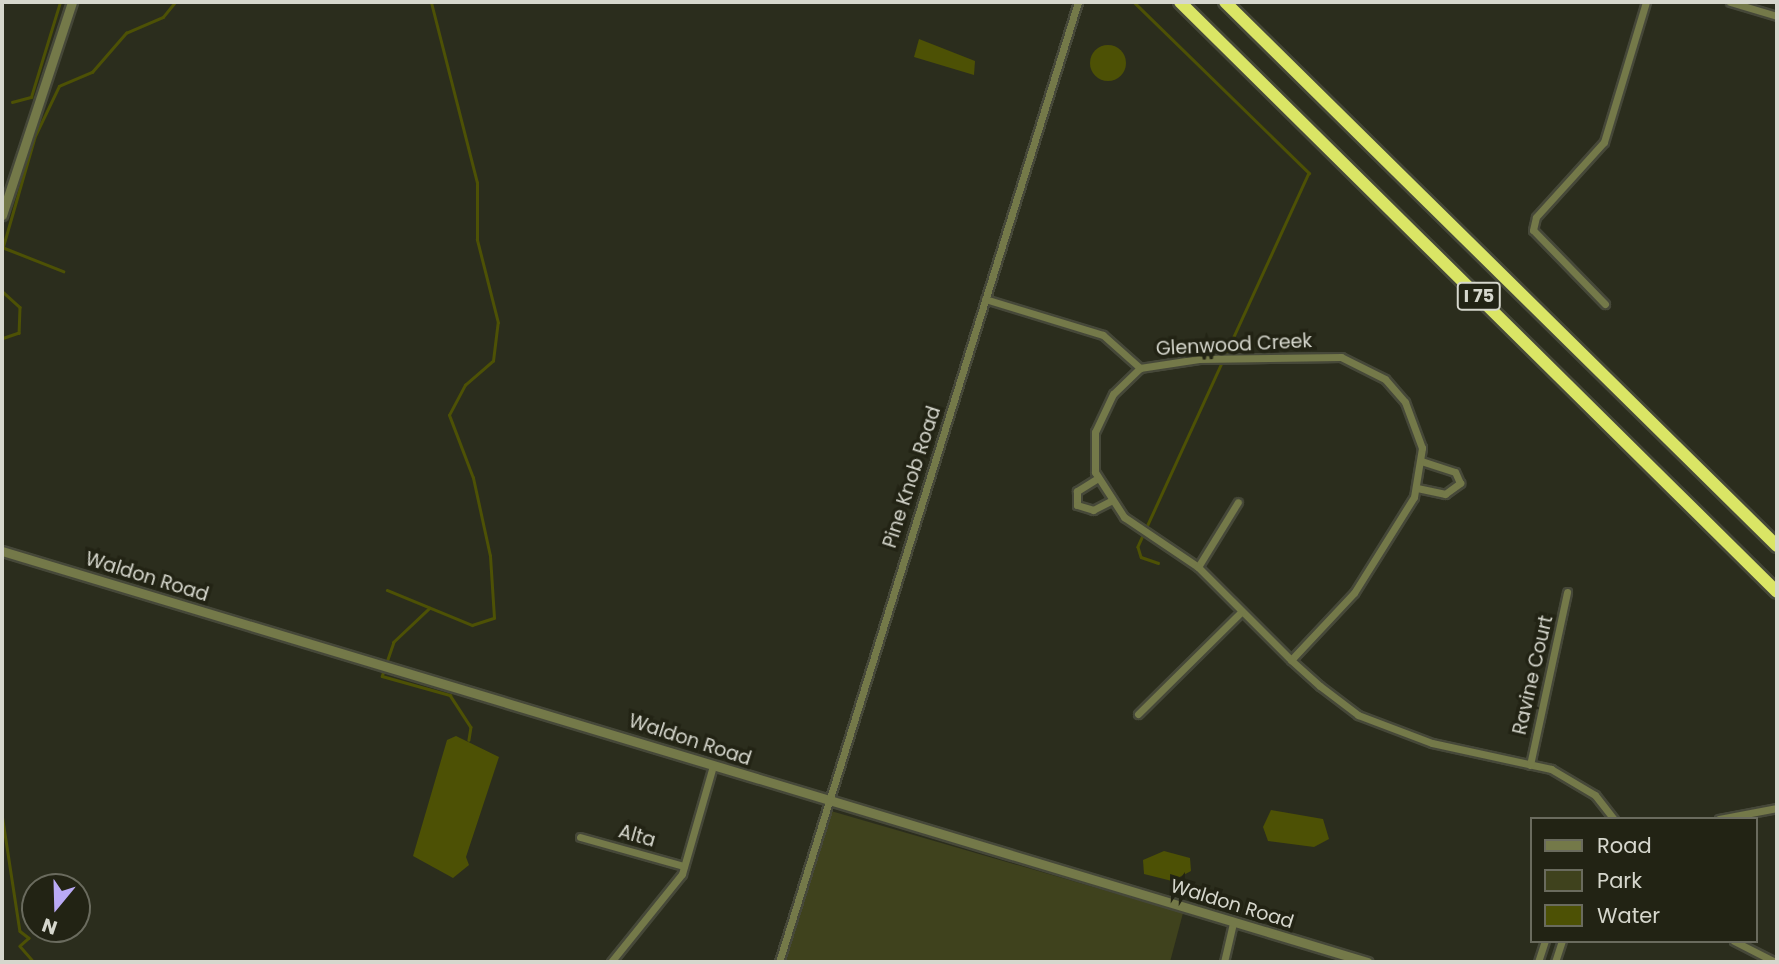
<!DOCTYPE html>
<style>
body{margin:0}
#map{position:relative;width:1779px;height:964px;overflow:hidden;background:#2b2d1d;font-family:Poppins,sans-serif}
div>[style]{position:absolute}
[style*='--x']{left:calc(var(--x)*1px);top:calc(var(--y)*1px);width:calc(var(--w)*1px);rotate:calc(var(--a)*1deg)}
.green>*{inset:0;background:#3f421d}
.water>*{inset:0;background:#4d5105}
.round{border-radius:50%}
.stream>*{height:2.5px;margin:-1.25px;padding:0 1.25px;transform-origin:1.25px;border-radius:1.25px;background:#4d5105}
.roads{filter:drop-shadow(2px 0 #464839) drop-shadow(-2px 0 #464839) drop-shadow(0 2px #464839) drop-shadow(0 -2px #464839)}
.minor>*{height:7px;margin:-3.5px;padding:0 3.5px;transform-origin:3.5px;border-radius:3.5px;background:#747949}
.tertiary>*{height:9px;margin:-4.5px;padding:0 4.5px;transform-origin:4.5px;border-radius:4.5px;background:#747949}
.motorway>*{height:12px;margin:-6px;padding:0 6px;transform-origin:6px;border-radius:6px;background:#dae565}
span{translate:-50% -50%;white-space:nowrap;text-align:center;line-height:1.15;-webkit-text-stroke:7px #222314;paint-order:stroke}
.shield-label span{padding:2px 5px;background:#222314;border:2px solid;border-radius:5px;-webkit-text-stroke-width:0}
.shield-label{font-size:18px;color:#d6d7cd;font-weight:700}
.street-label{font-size:19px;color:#d6d7cd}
.frame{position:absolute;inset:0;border:4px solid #d6d7cd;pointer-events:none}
.legend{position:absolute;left:1530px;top:817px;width:228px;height:126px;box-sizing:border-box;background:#222314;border:2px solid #6a6b5e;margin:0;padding:9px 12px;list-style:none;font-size:21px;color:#d6d7cd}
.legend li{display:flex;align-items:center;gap:14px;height:35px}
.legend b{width:35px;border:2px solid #6a6b5e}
.north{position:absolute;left:21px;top:873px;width:70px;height:70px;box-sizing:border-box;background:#222314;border:2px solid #6a6b5e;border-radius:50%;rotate:199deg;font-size:19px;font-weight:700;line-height:28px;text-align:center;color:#d6d7cd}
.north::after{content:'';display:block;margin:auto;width:24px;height:32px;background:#baaaf6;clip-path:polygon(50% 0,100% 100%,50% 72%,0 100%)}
</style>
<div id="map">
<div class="green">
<div style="clip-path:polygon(831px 811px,1183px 913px,1170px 962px,784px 962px)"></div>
</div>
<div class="water">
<div style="clip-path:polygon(919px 39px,975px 61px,974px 75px,914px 57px)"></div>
<div class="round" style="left:1090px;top:45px;width:36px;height:36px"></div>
<div style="clip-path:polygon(456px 736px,499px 757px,466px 857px,469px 865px,453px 878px,413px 856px,447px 740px)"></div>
<div style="clip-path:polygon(1271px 810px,1323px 819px,1329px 839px,1314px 847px,1268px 841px,1263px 827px)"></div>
<div style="clip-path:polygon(1164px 851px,1190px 858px,1191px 871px,1172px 881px,1144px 874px,1143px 860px)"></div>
</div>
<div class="stream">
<div style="--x:1134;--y:2;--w:245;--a:44.3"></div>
<div style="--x:1309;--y:173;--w:411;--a:114.6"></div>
<div style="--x:1138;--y:547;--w:10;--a:73"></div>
<div style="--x:1141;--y:557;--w:18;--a:19"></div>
<div style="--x:12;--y:102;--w:20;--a:-15"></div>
<div style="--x:31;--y:97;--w:99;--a:-73"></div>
<div style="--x:2;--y:247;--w:66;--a:21.5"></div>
<div style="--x:2;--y:250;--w:119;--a:-73.9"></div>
<div style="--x:35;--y:136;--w:55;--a:-64.4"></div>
<div style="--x:59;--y:86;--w:36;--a:-23"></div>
<div style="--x:92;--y:72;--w:52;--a:-48.9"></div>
<div style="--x:126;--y:33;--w:40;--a:-23.4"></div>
<div style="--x:163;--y:17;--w:19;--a:-51"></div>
<div style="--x:2;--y:291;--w:24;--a:42"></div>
<div style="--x:20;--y:307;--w:26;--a:92"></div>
<div style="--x:19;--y:333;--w:18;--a:161"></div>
<div style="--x:387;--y:590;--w:92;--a:22.4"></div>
<div style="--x:472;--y:625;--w:23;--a:-18"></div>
<div style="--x:494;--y:618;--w:62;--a:-93.7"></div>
<div style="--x:490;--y:556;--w:80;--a:-102.3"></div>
<div style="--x:473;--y:478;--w:67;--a:-110.9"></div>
<div style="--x:449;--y:415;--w:34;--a:-62"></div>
<div style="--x:465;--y:385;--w:37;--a:-41"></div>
<div style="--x:493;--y:361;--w:38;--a:-83"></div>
<div style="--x:498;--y:323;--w:86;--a:-104.2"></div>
<div style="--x:477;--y:240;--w:57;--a:-90"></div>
<div style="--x:477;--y:183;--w:187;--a:-104.3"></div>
<div style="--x:430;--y:608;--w:50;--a:136.6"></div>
<div style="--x:394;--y:642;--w:36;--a:109"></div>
<div style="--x:382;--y:676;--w:71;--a:15.6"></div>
<div style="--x:450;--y:695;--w:38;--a:57"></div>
<div style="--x:471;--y:727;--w:13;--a:99"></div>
<div style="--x:2;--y:814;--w:118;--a:81.3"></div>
<div style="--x:20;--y:931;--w:11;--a:38"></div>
<div style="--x:29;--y:938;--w:12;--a:138"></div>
<div style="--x:20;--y:946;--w:21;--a:49"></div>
</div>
<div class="roads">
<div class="minor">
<div style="--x:1730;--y:2;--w:49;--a:16.6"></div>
<div style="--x:985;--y:299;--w:123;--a:17"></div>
<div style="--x:1103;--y:335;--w:50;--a:41.7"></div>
<div style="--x:1605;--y:304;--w:103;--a:-134.2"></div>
<div style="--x:1533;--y:230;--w:13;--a:-77"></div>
<div style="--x:1536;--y:217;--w:101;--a:-47.8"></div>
<div style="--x:1604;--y:142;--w:146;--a:-73.3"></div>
<div style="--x:1098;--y:478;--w:25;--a:148"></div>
<div style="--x:1077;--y:491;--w:14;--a:90"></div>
<div style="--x:1077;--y:505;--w:17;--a:17"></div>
<div style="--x:1093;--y:510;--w:20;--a:-27"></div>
<div style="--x:1417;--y:488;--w:29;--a:12"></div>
<div style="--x:1445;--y:494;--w:19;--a:-36"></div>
<div style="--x:1460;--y:483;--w:12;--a:-114"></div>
<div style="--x:1455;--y:472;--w:36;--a:-162"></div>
<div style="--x:1198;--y:567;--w:76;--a:-58.4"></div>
<div style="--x:1291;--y:660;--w:92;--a:-46.8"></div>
<div style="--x:1354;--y:593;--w:113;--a:-58"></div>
<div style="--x:1414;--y:497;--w:50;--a:-80.7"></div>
<div style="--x:1422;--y:448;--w:49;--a:-110.3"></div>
<div style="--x:1405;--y:402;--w:30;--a:-131"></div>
<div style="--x:1385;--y:379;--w:49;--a:-153.4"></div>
<div style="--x:1341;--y:357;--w:142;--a:179.2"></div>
<div style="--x:1199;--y:359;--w:60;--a:171.3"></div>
<div style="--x:1140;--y:368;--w:37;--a:136"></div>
<div style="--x:1113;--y:394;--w:42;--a:115.3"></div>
<div style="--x:1095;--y:432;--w:40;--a:90"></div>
<div style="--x:1095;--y:472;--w:54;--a:57.2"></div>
<div style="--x:1124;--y:517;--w:89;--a:34"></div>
<div style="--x:1198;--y:567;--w:132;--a:45"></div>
<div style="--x:1291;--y:660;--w:39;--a:42"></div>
<div style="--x:1320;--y:686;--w:48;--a:37.3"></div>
<div style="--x:1358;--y:715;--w:79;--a:20.7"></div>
<div style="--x:1432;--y:743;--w:122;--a:12.3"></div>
<div style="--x:1551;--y:769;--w:51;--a:30.6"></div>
<div style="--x:1595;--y:795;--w:31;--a:52"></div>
<div style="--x:1138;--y:714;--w:146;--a:-44.7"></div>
<div style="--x:1530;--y:765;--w:177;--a:-77.9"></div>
<div style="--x:1719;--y:819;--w:59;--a:-10.7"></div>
<div style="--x:580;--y:837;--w:108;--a:15.6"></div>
<div style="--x:1734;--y:941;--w:46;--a:27.1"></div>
<div style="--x:611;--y:962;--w:113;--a:-51.1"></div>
<div style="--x:682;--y:874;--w:112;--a:-74"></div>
<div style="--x:779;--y:962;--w:1005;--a:-72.7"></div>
<div style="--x:1224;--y:962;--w:40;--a:-77"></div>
<div style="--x:1538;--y:962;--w:22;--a:-72"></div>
<div style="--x:1555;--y:962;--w:22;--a:-72"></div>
</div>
<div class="tertiary">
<div style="--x:2;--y:215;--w:224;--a:-71.8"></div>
<div style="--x:2;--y:551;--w:1426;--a:16.75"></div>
</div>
<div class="motorway">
<div style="--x:1180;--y:2;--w:839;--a:44.66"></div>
<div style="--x:1225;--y:2;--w:775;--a:44.58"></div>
</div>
</div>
<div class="shield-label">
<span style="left:1479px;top:296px">I 75</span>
</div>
<div class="street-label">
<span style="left:1234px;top:345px;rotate:-3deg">Glenwood Creek</span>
<span style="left:912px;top:477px;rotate:-72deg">Pine Knob Road</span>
<span style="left:147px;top:577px;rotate:17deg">Waldon Road</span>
<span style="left:1533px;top:675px;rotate:-77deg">Ravine Court</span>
<span style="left:690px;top:740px;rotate:18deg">Waldon Road</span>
<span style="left:637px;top:836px;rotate:16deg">Alta</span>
<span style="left:1232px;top:904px;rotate:17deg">Waldon Road</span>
</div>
<div class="frame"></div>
<ul class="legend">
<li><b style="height:9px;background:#747949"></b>Road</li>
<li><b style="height:19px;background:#3f421d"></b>Park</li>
<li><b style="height:19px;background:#4d5105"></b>Water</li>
</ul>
<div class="north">N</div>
</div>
